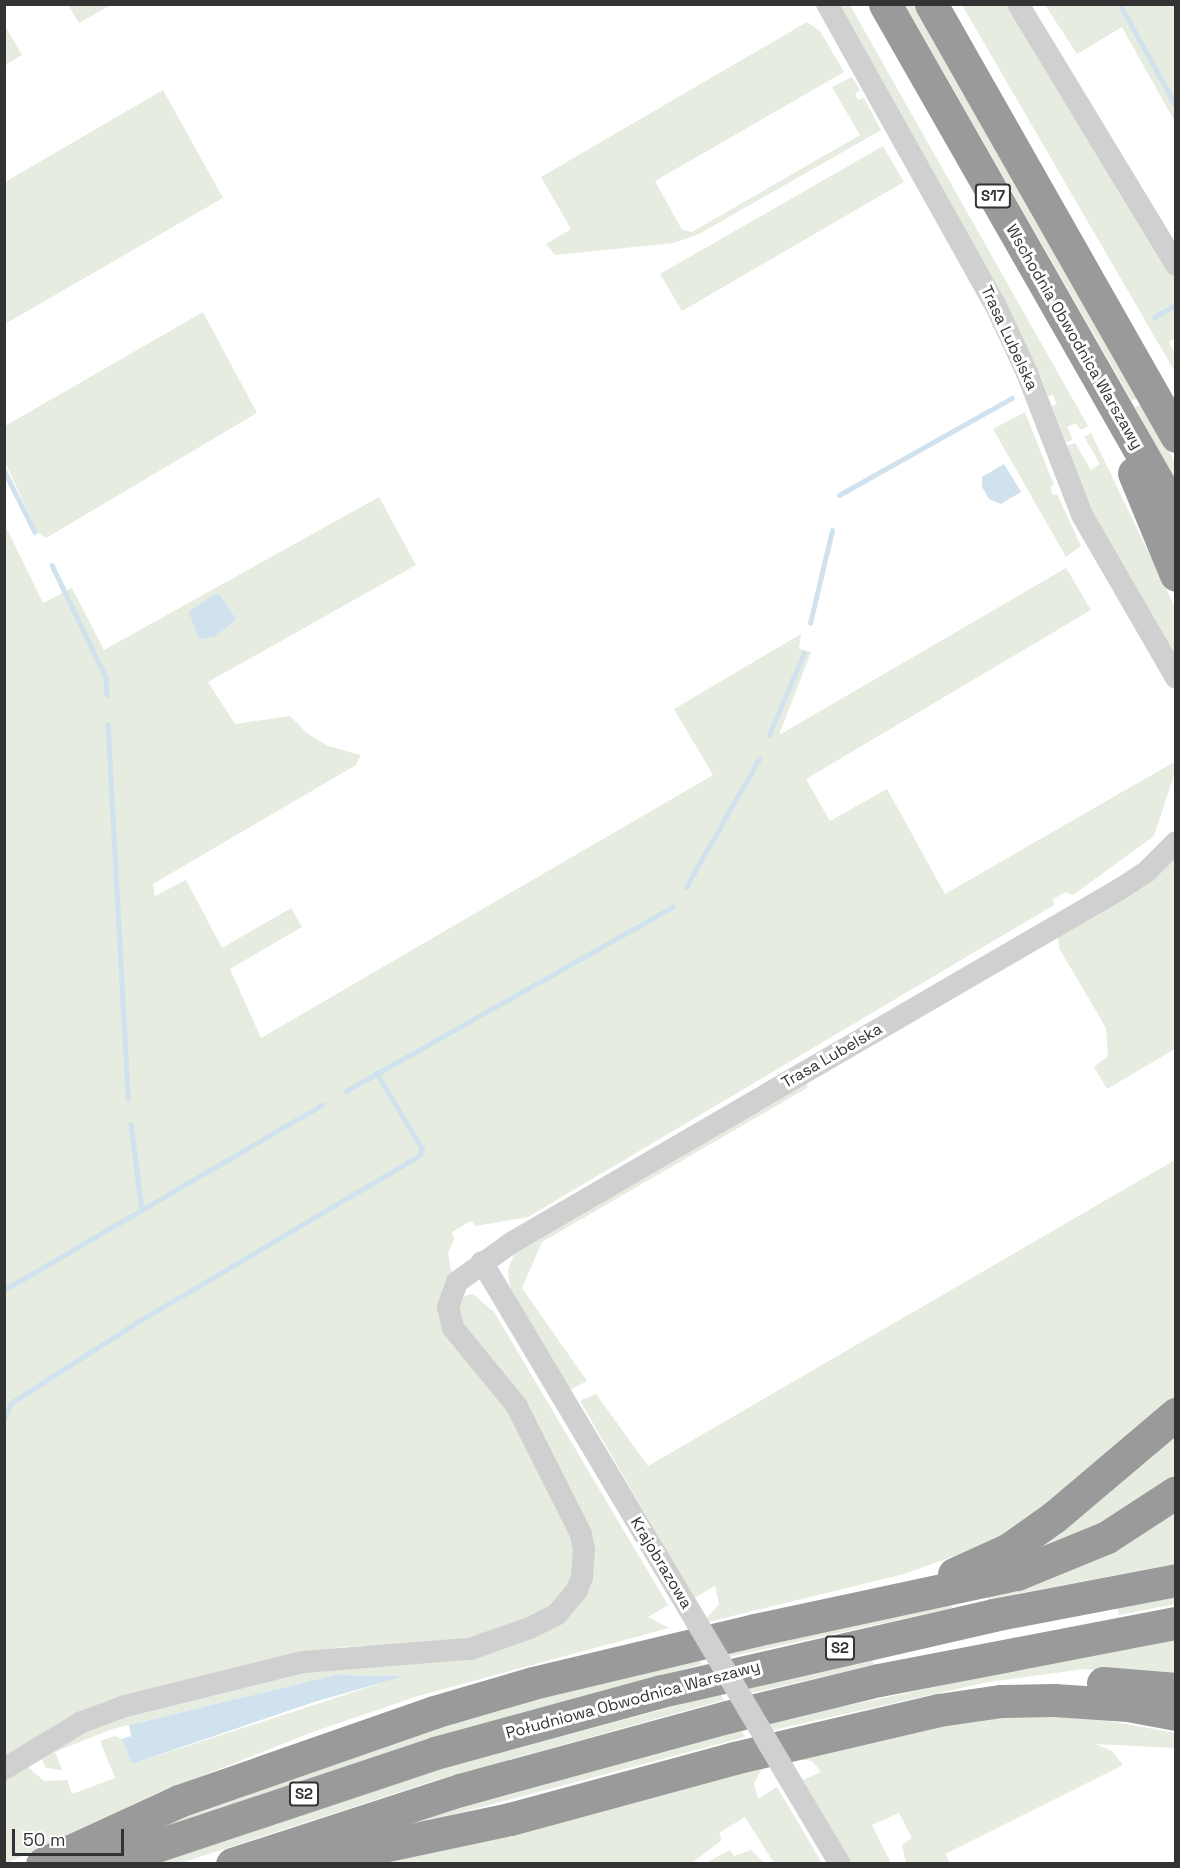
<!DOCTYPE html>
<meta charset="utf-8">
<style>
body{margin:0}
#map{position:relative;width:1180px;height:1868px;overflow:hidden;background:#fff;font-family:"Space Grotesk",sans-serif}
div>[style]{position:absolute}
[style*='--x']{left:calc(var(--x)*1px);top:calc(var(--y)*1px);width:calc(var(--w)*1px);rotate:calc(var(--a)*1deg)}
.green>*{inset:0;background:#e6ecdf}
.water>*{inset:0;background:#cfe2ee}
.stream>*{height:4.5px;margin:-2.25px;padding:0 2.25px;transform-origin:2.25px;border-radius:2.25px;background:#cfe2ee}
.minor>*{height:22px;margin:-11px;padding:0 11px;transform-origin:11px;border-radius:11px;background:#d0d0d0}
.highway>*{height:33px;margin:-16.5px;padding:0 16.5px;transform-origin:16.5px;border-radius:16.5px;background:#9a9a9a}
.minor-bridge>*{height:22px;margin:-11px;padding:0 11px;transform-origin:11px;border-radius:11px;background:#d0d0d0}
span{translate:-50% -50%;white-space:nowrap;text-align:center;line-height:1.15;-webkit-text-stroke:6px #fff;paint-order:stroke}
.shield-label span{padding:2px 4px;background:#fff;border:2px solid;border-radius:4px;-webkit-text-stroke-width:0}
.shield-label{font-size:15px;color:#333;font-weight:700}
.street-label{font-size:16px;color:#333}
.frame{position:absolute;inset:0;border:6px solid #333;pointer-events:none}
.scale{position:absolute;left:12px;top:1829px;width:112px;height:27px;box-sizing:border-box;border:3px solid #333;border-top:0;padding-left:8px;font-size:18px;line-height:21px;white-space:nowrap;color:#333;-webkit-text-stroke:4px #fff;paint-order:stroke}
</style>
<div id="map">
<div class="green">
<div style="clip-path:polygon(68px 5px,111px 5px,79px 23px)"></div>
<div style="clip-path:polygon(836px 5px,850px 5px,1088px 426px,1081px 430px,1076px 423px,1067px 427px,1073px 440px,1066px 442px,1052px 406px,1057px 404px,1053px 395px,1048px 396px,1040px 374px,1035px 375px)"></div>
<div style="clip-path:polygon(905px 5px,916px 5px,1139px 397px,1132px 401px)"></div>
<div style="clip-path:polygon(962px 5px,1011px 5px,1170px 268px,1175px 278px,1175px 338px,1169px 342px,1175px 354px,1175px 372px)"></div>
<div style="clip-path:polygon(1045px 5px,1175px 5px,1175px 122px,1122px 27px,1077px 54px)"></div>
<div style="clip-path:polygon(807px 22px,820px 31px,844px 72px,655px 181px,682px 230px,692px 232px,860px 135px,832px 87px,852px 77px,860px 90px,855px 94px,858px 100px,864px 98px,881px 130px,699px 234px,674px 243px,555px 255px,546px 244px,571px 229px,541px 177px)"></div>
<div style="clip-path:polygon(4px 24px,22px 55px,5px 65px,4px 65px)"></div>
<div style="clip-path:polygon(163px 90px,223px 198px,5px 324px,5px 182px)"></div>
<div style="clip-path:polygon(883px 146px,904px 182px,682px 311px,660px 274px)"></div>
<div style="clip-path:polygon(203px 312px,257px 413px,46px 538px,37px 532px,5px 462px,5px 426px)"></div>
<div style="clip-path:polygon(1142px 404px,1175px 462px,1175px 480px,1135px 407px)"></div>
<div style="clip-path:polygon(1025px 412px,1054px 485px,1050px 486px,1053px 495px,1057px 494px,1081px 546px,1066px 557px,993px 429px)"></div>
<div style="clip-path:polygon(1091px 433px,1175px 607px,1175px 663px,1103px 539px,1063px 447px,1075px 443px,1091px 470px,1100px 464px,1084px 437px)"></div>
<div style="clip-path:polygon(379px 497px,416px 565px,208px 682px,235px 724px,290px 716px,308px 734px,328px 746px,361px 755px,356px 765px,153px 884px,155px 896px,186px 880px,222px 948px,291px 908px,302px 927px,230px 969px,261px 1038px,713px 775px,674px 709px,801px 634px,799px 649px,811px 652px,779px 735px,1066px 568px,1091px 610px,806px 779px,830px 821px,887px 789px,945px 894px,1176px 761px,1175px 772px,1154px 836px,1073px 895px,1066px 892px,1053px 899px,1054px 905px,528px 1217px,476px 1226px,471px 1221px,452px 1232px,454px 1239px,448px 1253px,452px 1275px,443px 1291px,509px 1408px,577px 1547px,570px 1586px,547px 1611px,457px 1642px,342px 1647px,279px 1659px,4px 1762px,4px 523px,43px 603px,72px 588px,104px 650px)"></div>
<div style="clip-path:polygon(1175px 856px,1175px 1049px,1107px 1089px,1094px 1067px,1108px 1056px,1106px 1028px,1059px 948px,1058px 935px)"></div>
<div style="clip-path:polygon(808px 1079px,807px 1088px,542px 1242px,522px 1288px,587px 1381px,570px 1390px,510px 1289px,508px 1269px,516px 1250px)"></div>
<div style="clip-path:polygon(1175px 1160px,1175px 1396px,1062px 1496px,999px 1540px,904px 1574px,708px 1622px,706px 1619px,719px 1604px,715px 1586px,694px 1598px,580px 1401px,596px 1394px,648px 1466px)"></div>
<div style="clip-path:polygon(473px 1294px,494px 1312px,668px 1605px,648px 1617px,669px 1628px,418px 1696px,310px 1733px,151px 1796px,5px 1864px,5px 1777px,28px 1767px,44px 1781px,67px 1780px,72px 1794px,115px 1778px,100px 1741px,115px 1736px,122px 1739px,132px 1764px,403px 1676px,335px 1675px,112px 1729px,55px 1752px,62px 1770px,46px 1768px,42px 1759px,105px 1721px,272px 1676px,535px 1634px,593px 1569px,456px 1312px,464px 1296px)"></div>
<div style="clip-path:polygon(1175px 1429px,1175px 1474px,1117px 1517px,1028px 1555px)"></div>
<div style="clip-path:polygon(1175px 1505px,1175px 1564px,988px 1599px,987px 1592px)"></div>
<div style="clip-path:polygon(1175px 1596px,1175px 1604px,1119px 1615px,1117px 1606px)"></div>
<div style="clip-path:polygon(950px 1600px,952px 1608px,729px 1657px,725px 1649px)"></div>
<div style="clip-path:polygon(1175px 1637px,1175px 1675px,1084px 1669px,988px 1682px,773px 1730px,768px 1722px)"></div>
<div style="clip-path:polygon(697px 1657px,702px 1664px,400px 1748px,114px 1844px,190px 1808px,420px 1730px)"></div>
<div style="clip-path:polygon(871px 1657px,874px 1665px,751px 1693px,746px 1686px)"></div>
<div style="clip-path:polygon(720px 1694px,724px 1700px,433px 1781px,181px 1863px,154px 1864px,436px 1770px)"></div>
<div style="clip-path:polygon(1046px 1715px,1104px 1720px,1175px 1733px,1175px 1748px,1095px 1744px,1112px 1751px,1123px 1765px,945px 1854px,950px 1863px,906px 1863px,902px 1845px,912px 1838px,899px 1813px,872px 1825px,891px 1863px,849px 1863px,801px 1781px,821px 1772px,812px 1761px,798px 1759px,852px 1741px,991px 1716px)"></div>
<div style="clip-path:polygon(741px 1729px,745px 1737px,384px 1833px,383px 1830px,514px 1790px)"></div>
<div style="clip-path:polygon(763px 1767px,754px 1783px,758px 1799px,777px 1787px,822px 1863px,774px 1863px,745px 1817px,719px 1833px,722px 1840px,692px 1863px,361px 1864px)"></div>
<div style="clip-path:polygon(730px 1850px,734px 1856px,751px 1850px,764px 1863px,706px 1863px)"></div>
</div>
<div class="water">
<div style="clip-path:polygon(1004px 464px,1021px 492px,1001px 504px,989px 499px,982px 487px,982px 477px)"></div>
<div style="clip-path:polygon(215px 594px,219px 594px,236px 619px,215px 637px,199px 639px,189px 612px)"></div>
<div style="clip-path:polygon(335px 1675px,405px 1676px,314px 1702px,132px 1764px,122px 1739px,131px 1736px,129px 1725px)"></div>
</div>
<div class="stream">
<div style="--x:1120;--y:4;--w:116;--a:61.2"></div>
<div style="--x:1154;--y:317;--w:25;--a:-29"></div>
<div style="--x:4;--y:470;--w:69;--a:63.4"></div>
<div style="--x:839;--y:495;--w:198;--a:-29.3"></div>
<div style="--x:52;--y:565;--w:124;--a:64.3"></div>
<div style="--x:106;--y:677;--w:18;--a:87"></div>
<div style="--x:810;--y:623;--w:95;--a:-76.6"></div>
<div style="--x:108;--y:724;--w:375;--a:86.9"></div>
<div style="--x:769;--y:735;--w:89;--a:-66.9"></div>
<div style="--x:686;--y:887;--w:147;--a:-60.3"></div>
<div style="--x:346;--y:1091;--w:375;--a:-29.4"></div>
<div style="--x:131;--y:1124;--w:87;--a:82.7"></div>
<div style="--x:4;--y:1290;--w:368;--a:-30.2"></div>
<div style="--x:4;--y:1420;--w:18;--a:-68"></div>
<div style="--x:11;--y:1403;--w:148;--a:-32.6"></div>
<div style="--x:136;--y:1323;--w:330;--a:-30.6"></div>
<div style="--x:420;--y:1155;--w:6;--a:-72"></div>
<div style="--x:422;--y:1149;--w:89;--a:-121.2"></div>
</div>
<div class="minor">
<div style="--x:827;--y:4;--w:344;--a:60.8"></div>
<div style="--x:995;--y:304;--w:76;--a:65.1"></div>
<div style="--x:1027;--y:373;--w:152;--a:68.8"></div>
<div style="--x:1082;--y:515;--w:188;--a:60"></div>
<div style="--x:1018;--y:4;--w:305;--a:58.8"></div>
<div style="--x:482;--y:1262;--w:418;--a:59.2"></div>
<div style="--x:781;--y:1765;--w:115;--a:59.2"></div>
<div style="--x:4;--y:1769;--w:91;--a:-31.1"></div>
<div style="--x:82;--y:1722;--w:46;--a:-20.4"></div>
<div style="--x:125;--y:1706;--w:183;--a:-13.9"></div>
<div style="--x:303;--y:1662;--w:168;--a:-4.5"></div>
<div style="--x:470;--y:1649;--w:64;--a:-19.3"></div>
<div style="--x:530;--y:1628;--w:30;--a:-27"></div>
<div style="--x:557;--y:1614;--w:31;--a:-50"></div>
<div style="--x:577;--y:1590;--w:14;--a:-69"></div>
<div style="--x:582;--y:1577;--w:27;--a:-86"></div>
<div style="--x:584;--y:1550;--w:16;--a:-101"></div>
<div style="--x:581;--y:1534;--w:144;--a:-116.7"></div>
<div style="--x:516;--y:1405;--w:99;--a:-129.3"></div>
<div style="--x:453;--y:1328;--w:22;--a:-103"></div>
<div style="--x:448;--y:1307;--w:27;--a:-70"></div>
<div style="--x:457;--y:1282;--w:67;--a:-35.8"></div>
<div style="--x:511;--y:1243;--w:704;--a:-30.17"></div>
<div style="--x:1120;--y:889;--w:31;--a:-33"></div>
<div style="--x:1146;--y:872;--w:42;--a:-45"></div>
</div>
<div class="highway">
<div style="--x:885;--y:4;--w:587;--a:60.29"></div>
<div style="--x:931;--y:4;--w:497;--a:60.4"></div>
<div style="--x:1134;--y:473;--w:110;--a:67.6"></div>
<div style="--x:954;--y:1574;--w:60;--a:-24.4"></div>
<div style="--x:1009;--y:1549;--w:55;--a:-35.4"></div>
<div style="--x:1054;--y:1517;--w:160;--a:-40.2"></div>
<div style="--x:1103;--y:1683;--w:73;--a:4.7"></div>
<div style="--x:42;--y:1864;--w:151;--a:-24.7"></div>
<div style="--x:179;--y:1801;--w:270;--a:-19.2"></div>
<div style="--x:434;--y:1712;--w:103;--a:-16.3"></div>
<div style="--x:533;--y:1683;--w:228;--a:-13.4"></div>
<div style="--x:755;--y:1630;--w:268;--a:-12.1"></div>
<div style="--x:1017;--y:1574;--w:97;--a:-22.3"></div>
<div style="--x:1107;--y:1537;--w:82;--a:-33.1"></div>
<div style="--x:102;--y:1864;--w:351;--a:-18.4"></div>
<div style="--x:435;--y:1753;--w:235;--a:-15.3"></div>
<div style="--x:662;--y:1691;--w:340;--a:-12.9"></div>
<div style="--x:993;--y:1615;--w:186;--a:-10.8"></div>
<div style="--x:232;--y:1864;--w:240;--a:-18"></div>
<div style="--x:460;--y:1790;--w:277;--a:-15.3"></div>
<div style="--x:727;--y:1717;--w:156;--a:-13.7"></div>
<div style="--x:879;--y:1680;--w:302;--a:-10.9"></div>
<div style="--x:298;--y:1864;--w:217;--a:-12"></div>
<div style="--x:510;--y:1819;--w:232;--a:-15.2"></div>
<div style="--x:734;--y:1758;--w:211;--a:-13.2"></div>
<div style="--x:939;--y:1710;--w:63;--a:-8.3"></div>
<div style="--x:1001;--y:1701;--w:53;--a:-1.1"></div>
<div style="--x:1054;--y:1700;--w:74;--a:3.9"></div>
<div style="--x:1128;--y:1705;--w:49;--a:10.6"></div>
</div>
<div class="minor-bridge">
<div style="--x:696;--y:1621;--w:167;--a:59.4"></div>
</div>
<div class="shield-label">
<span style="left:993px;top:196px">S17</span>
<span style="left:840px;top:1648px">S2</span>
<span style="left:304px;top:1794px">S2</span>
</div>
<div class="street-label">
<span style="left:1074px;top:337px;rotate:60deg">Wschodnia Obwodnica Warszawy</span>
<span style="left:1009px;top:338px;rotate:65deg">Trasa Lubelska</span>
<span style="left:832px;top:1056px;rotate:-30deg">Trasa Lubelska</span>
<span style="left:661px;top:1563px;rotate:59deg">Krajobrazowa</span>
<span style="left:633px;top:1700px;rotate:-15deg">Południowa Obwodnica Warszawy</span>
</div>
<div class="frame"></div>
<div class="scale">50 m</div>
</div>
